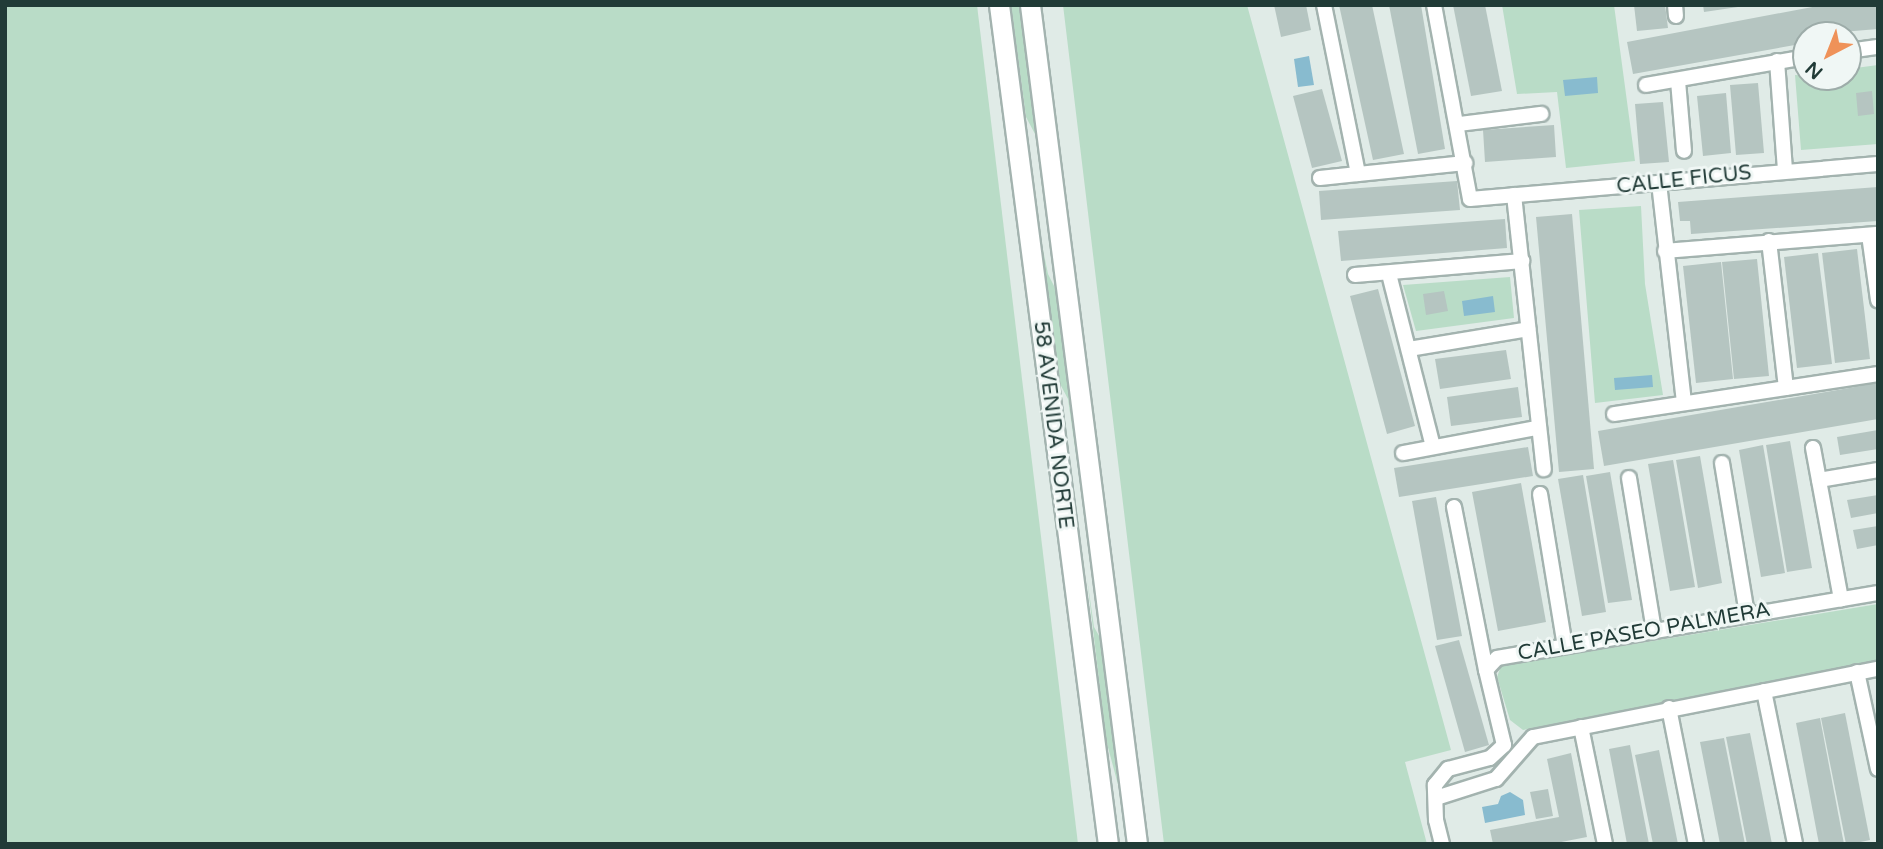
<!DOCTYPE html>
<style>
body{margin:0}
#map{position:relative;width:1883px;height:849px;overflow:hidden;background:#e0ebe7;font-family:"Varela Round",sans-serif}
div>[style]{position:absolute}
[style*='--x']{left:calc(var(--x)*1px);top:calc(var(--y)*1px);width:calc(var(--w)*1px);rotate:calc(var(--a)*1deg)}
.green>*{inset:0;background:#b9dcc7}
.water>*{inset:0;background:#88bbcf}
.building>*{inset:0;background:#b5c5c1}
.roads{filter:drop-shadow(2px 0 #a3b3af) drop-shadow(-2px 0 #a3b3af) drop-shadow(0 2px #a3b3af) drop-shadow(0 -2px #a3b3af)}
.street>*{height:14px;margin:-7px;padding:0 7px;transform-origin:7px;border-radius:7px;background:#fff}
.secondary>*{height:19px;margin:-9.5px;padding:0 9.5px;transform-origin:9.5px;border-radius:9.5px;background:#fff}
span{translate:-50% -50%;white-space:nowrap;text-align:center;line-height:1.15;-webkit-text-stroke:6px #f0f7f5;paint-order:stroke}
.street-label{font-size:21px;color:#213b37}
.frame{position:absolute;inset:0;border:7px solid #213b37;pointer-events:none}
.north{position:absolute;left:1792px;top:21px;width:70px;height:70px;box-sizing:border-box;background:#f0f7f5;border:2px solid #9daca9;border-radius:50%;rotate:222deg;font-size:19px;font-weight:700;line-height:28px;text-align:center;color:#213b37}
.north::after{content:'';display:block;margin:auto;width:24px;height:32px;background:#ef9259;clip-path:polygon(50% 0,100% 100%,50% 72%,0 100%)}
</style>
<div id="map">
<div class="green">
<div style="clip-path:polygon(5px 5px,977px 5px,1078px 844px,5px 844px)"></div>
<div style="clip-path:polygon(1011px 5px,1022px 5px,1043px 184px,1035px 134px,1026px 117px)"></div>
<div style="clip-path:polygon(1063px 5px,1247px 5px,1451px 750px,1405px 762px,1427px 844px,1164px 844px)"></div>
<div style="clip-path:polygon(1502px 5px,1614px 5px,1635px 161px,1566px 168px,1557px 92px,1517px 94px)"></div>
<div style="clip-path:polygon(1878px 65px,1878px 144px,1801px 150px,1795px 75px,1848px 77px,1848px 69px)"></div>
<div style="clip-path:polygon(1641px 206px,1645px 284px,1663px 395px,1595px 403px,1579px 210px)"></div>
<div style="clip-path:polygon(1039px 230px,1048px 274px,1057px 292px,1084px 491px,1081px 490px,1068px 399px,1059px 382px)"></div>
<div style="clip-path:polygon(1510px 277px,1514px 318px,1416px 331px,1403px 285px)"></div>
<div style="clip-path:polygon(1087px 578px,1094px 627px,1102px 641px,1127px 818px,1106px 740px)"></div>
<div style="clip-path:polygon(1878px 604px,1878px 660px,1523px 730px,1510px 720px,1497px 677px,1501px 666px)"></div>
</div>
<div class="water">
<div style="clip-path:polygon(1309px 56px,1314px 85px,1298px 87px,1294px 59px)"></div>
<div style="clip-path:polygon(1597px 77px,1598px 93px,1565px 96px,1563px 80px)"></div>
<div style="clip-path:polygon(1493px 296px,1495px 312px,1464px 316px,1462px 301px)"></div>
<div style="clip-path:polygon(1652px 375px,1653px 387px,1615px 390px,1614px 378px)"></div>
<div style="clip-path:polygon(1510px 792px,1523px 800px,1525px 815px,1485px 823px,1482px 807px,1498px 804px,1501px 796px)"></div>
</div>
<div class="building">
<div style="clip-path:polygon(1274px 5px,1306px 5px,1311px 30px,1281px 37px)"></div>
<div style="clip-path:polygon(1339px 5px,1372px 5px,1404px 154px,1373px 160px)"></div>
<div style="clip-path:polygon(1389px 5px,1421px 5px,1445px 149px,1418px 154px)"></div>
<div style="clip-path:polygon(1453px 5px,1485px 5px,1502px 91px,1471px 96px)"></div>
<div style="clip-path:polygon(1634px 5px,1665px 5px,1668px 28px,1637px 31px)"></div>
<div style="clip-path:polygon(1703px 5px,1738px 5px,1738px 7px,1704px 12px)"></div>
<div style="clip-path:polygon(1823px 5px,1878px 5px,1878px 29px,1806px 35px,1806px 43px,1633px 74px,1627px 42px)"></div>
<div style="clip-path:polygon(1758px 83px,1764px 153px,1736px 155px,1730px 85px)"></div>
<div style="clip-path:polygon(1322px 89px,1342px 161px,1312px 168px,1293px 96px)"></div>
<div style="clip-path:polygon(1872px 91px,1874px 114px,1858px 116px,1856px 93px)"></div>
<div style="clip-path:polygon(1726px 93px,1731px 153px,1703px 156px,1697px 96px)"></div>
<div style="clip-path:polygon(1663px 102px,1669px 162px,1640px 164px,1635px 104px)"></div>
<div style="clip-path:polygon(1554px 125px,1556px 157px,1485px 162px,1483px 130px)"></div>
<div style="clip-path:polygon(1457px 181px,1460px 210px,1321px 220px,1319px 191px)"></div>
<div style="clip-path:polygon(1878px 187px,1878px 221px,1691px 234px,1690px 221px,1680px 221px,1678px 202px)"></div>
<div style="clip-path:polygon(1572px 214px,1594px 469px,1559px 472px,1536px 217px)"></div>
<div style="clip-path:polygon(1505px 219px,1507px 248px,1341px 261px,1338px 231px)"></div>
<div style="clip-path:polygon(1857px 249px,1870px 359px,1835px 363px,1822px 253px)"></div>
<div style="clip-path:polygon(1818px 253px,1832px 364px,1797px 368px,1784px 257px)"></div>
<div style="clip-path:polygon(1757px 259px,1769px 376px,1734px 379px,1722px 262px)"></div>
<div style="clip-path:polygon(1721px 262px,1733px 379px,1696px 383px,1683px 266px)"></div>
<div style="clip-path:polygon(1378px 289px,1415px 426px,1387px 434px,1350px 296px)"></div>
<div style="clip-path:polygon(1444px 291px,1448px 311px,1426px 315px,1423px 294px)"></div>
<div style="clip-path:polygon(1506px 350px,1511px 379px,1440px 389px,1435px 359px)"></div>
<div style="clip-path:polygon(1878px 383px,1878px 419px,1604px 466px,1598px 431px)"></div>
<div style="clip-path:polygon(1518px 387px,1522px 417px,1451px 426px,1447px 397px)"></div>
<div style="clip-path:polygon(1878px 430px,1878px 449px,1840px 455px,1837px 437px)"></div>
<div style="clip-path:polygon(1790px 441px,1812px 568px,1787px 572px,1766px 445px)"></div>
<div style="clip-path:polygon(1763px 445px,1785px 573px,1761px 577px,1739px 450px)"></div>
<div style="clip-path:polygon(1528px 447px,1533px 476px,1399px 497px,1394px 468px)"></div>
<div style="clip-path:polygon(1700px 456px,1722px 583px,1698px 588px,1676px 460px)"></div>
<div style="clip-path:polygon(1673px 460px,1695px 587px,1670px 591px,1648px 464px)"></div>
<div style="clip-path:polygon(1610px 472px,1632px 600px,1608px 603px,1586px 476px)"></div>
<div style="clip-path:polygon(1583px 475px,1606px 612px,1582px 616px,1558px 479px)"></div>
<div style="clip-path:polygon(1521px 483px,1546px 622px,1498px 631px,1472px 492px)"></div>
<div style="clip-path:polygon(1878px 495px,1878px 513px,1851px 518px,1847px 500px)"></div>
<div style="clip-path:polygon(1436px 497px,1462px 636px,1437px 640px,1412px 501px)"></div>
<div style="clip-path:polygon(1878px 526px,1878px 545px,1857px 549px,1853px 530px)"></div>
<div style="clip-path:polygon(1459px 640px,1489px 745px,1465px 752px,1435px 646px)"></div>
<div style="clip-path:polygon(1845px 713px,1870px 840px,1851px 844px,1846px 844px,1821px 718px)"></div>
<div style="clip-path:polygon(1820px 718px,1844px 844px,1819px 844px,1796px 723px)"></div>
<div style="clip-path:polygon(1750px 733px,1772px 844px,1747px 844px,1726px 737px)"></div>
<div style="clip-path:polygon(1724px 738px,1745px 844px,1720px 844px,1700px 742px)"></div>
<div style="clip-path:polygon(1630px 745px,1649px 844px,1627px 844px,1609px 749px)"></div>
<div style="clip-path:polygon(1659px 750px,1678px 844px,1653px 844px,1635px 755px)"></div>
<div style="clip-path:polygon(1571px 753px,1587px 837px,1551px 844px,1493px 844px,1490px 830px,1559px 817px,1547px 759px)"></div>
<div style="clip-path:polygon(1548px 789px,1553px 816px,1536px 819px,1530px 792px)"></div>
</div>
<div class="roads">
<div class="street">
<div style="--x:1324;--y:5;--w:172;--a:78.6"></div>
<div style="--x:1358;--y:174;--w:108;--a:-5.9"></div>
<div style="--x:1434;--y:5;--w:197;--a:79.5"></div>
<div style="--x:1470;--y:199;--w:409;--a:-4.9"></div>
<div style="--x:1675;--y:5;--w:11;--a:85"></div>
<div style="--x:1848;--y:51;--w:28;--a:-8"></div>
<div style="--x:1777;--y:61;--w:110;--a:85.8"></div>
<div style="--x:1678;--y:81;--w:70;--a:85.1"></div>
<div style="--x:1646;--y:85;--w:162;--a:-9.9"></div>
<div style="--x:1459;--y:124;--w:83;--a:-7"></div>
<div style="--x:1320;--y:178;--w:38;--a:-6"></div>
<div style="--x:1659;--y:183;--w:221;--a:83.5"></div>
<div style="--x:1514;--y:195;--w:276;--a:83.8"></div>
<div style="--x:1869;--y:235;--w:66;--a:82.1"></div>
<div style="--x:1769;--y:241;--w:148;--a:83.4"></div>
<div style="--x:1665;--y:251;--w:214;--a:-4.6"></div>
<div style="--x:1389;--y:274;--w:178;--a:75.7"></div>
<div style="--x:1355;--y:275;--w:168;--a:-4.8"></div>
<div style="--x:1409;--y:349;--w:121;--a:-9.5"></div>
<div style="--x:1614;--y:414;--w:267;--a:-8.6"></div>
<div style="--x:1813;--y:448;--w:154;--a:79.5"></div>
<div style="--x:1403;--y:453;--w:136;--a:-10.6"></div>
<div style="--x:1722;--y:463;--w:153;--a:80.6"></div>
<div style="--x:1629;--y:478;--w:155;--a:80.7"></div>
<div style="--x:1819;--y:480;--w:60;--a:-9.6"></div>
<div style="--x:1540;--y:494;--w:154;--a:80.7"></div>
<div style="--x:1454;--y:507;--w:166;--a:78.9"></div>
<div style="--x:1857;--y:672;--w:99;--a:77.8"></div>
<div style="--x:1764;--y:691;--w:156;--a:78.5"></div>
<div style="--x:1669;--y:708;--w:139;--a:78.8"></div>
<div style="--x:1581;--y:727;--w:119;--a:78.4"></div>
<div style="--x:1436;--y:798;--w:63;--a:-17.6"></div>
<div style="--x:1496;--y:779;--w:56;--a:-48.6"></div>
<div style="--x:1533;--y:737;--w:352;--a:-11.2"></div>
<div style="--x:1442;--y:844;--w:25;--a:-104"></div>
<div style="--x:1436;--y:820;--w:35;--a:-92"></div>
<div style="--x:1435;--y:785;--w:21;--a:-51"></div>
<div style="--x:1448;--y:769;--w:43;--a:-14.7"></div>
<div style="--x:1490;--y:758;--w:19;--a:-43"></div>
<div style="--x:1504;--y:745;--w:77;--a:-103.5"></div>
<div style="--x:1486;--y:670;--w:16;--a:-47"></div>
<div style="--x:1497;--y:658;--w:387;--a:-9.7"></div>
</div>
<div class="secondary">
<div style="--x:999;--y:5;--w:846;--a:82.6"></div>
<div style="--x:1030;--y:5;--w:846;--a:82.73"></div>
</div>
</div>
<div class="street-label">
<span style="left:1684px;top:180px;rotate:-6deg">CALLE FICUS</span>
<span style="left:1053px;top:425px;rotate:83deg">58 AVENIDA NORTE</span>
<span style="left:1644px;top:632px;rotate:-10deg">CALLE PASEO PALMERA</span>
</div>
<div class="frame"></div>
<div class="north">N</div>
</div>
